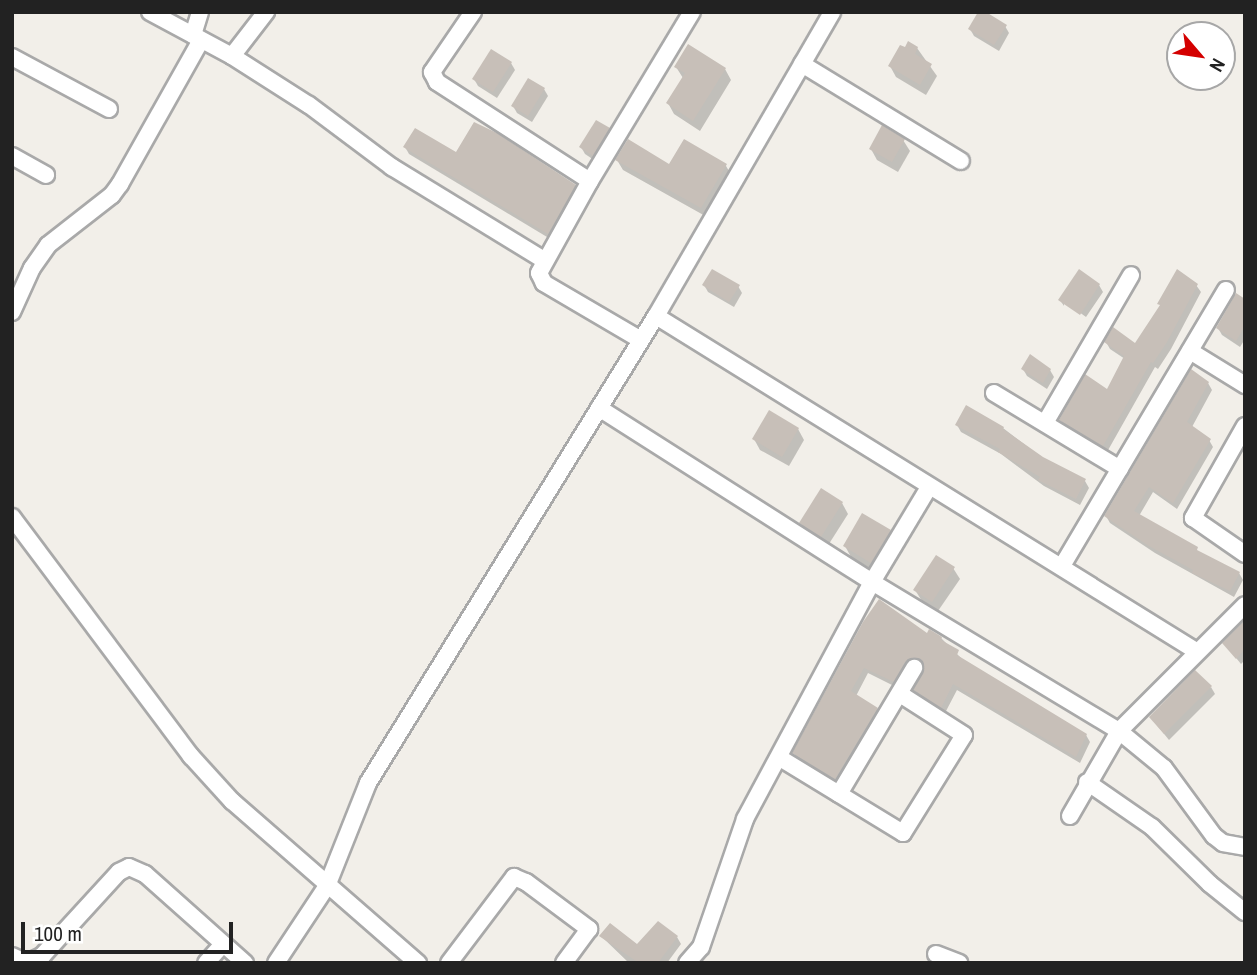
<!DOCTYPE html>
<style>
body{margin:0}
#map{position:relative;width:1257px;height:975px;overflow:hidden;background:#f2efe9;font-family:"Archivo Narrow",sans-serif}
div>[style]{position:absolute}
[style*='--x']{left:calc(var(--x)*1px);top:calc(var(--y)*1px);width:calc(var(--w)*1px);rotate:calc(var(--a)*1deg)}
.shadow>*{inset:0;background:#0003}
.building>*{inset:0;background:#c7bfb8}
.roads{filter:drop-shadow(2px 0 #a9a9a9) drop-shadow(-2px 0 #a9a9a9) drop-shadow(0 2px #a9a9a9) drop-shadow(0 -2px #a9a9a9)}
.minor>*{height:16px;margin:-8px;padding:0 8px;transform-origin:8px;border-radius:8px;background:#fff}
span{translate:-50% -50%;white-space:nowrap;text-align:center;line-height:1.15;-webkit-text-stroke:7px #fff;paint-order:stroke}
.frame{position:absolute;inset:0;border:14px solid #222;pointer-events:none}
.north{position:absolute;left:1166px;top:21px;width:70px;height:70px;box-sizing:border-box;background:#fff;border:2px solid #a7a7a7;border-radius:50%;rotate:119deg;font-size:19px;font-weight:700;line-height:28px;text-align:center;color:#222}
.north::after{content:'';display:block;margin:auto;width:24px;height:32px;background:#d40000;clip-path:polygon(50% 0,100% 100%,50% 72%,0 100%)}
.scale{position:absolute;left:21px;top:922px;width:212px;height:32px;box-sizing:border-box;border:4px solid #222;border-top:0;padding-left:9px;font-size:21px;line-height:24px;white-space:nowrap;color:#222;-webkit-text-stroke:5px #fff;paint-order:stroke}
</style>
<div id="map">
<div class="shadow">
<div style="clip-path:polygon(1005px 26px,1009px 33px,999px 51px,974px 36px,970px 29px)"></div>
<div style="clip-path:polygon(917px 48px,937px 76px,926px 95px,896px 77px,890px 66px)"></div>
<div style="clip-path:polygon(511px 63px,515px 70px,497px 98px,478px 86px,474px 79px)"></div>
<div style="clip-path:polygon(676px 67px,725px 69px,731px 80px,700px 131px,674px 114px,668px 103px,683px 78px)"></div>
<div style="clip-path:polygon(544px 89px,548px 96px,532px 122px,517px 113px,513px 106px)"></div>
<div style="clip-path:polygon(608px 129px,612px 136px,597px 162px,585px 154px,581px 147px)"></div>
<div style="clip-path:polygon(903px 140px,910px 151px,898px 172px,877px 160px,871px 149px)"></div>
<div style="clip-path:polygon(405px 147px,457px 155px,574px 186px,578px 193px,552px 240px,409px 154px)"></div>
<div style="clip-path:polygon(617px 160px,670px 167px,726px 166px,732px 176px,707px 217px,623px 170px)"></div>
<div style="clip-path:polygon(704px 285px,738px 286px,742px 293px,734px 307px,708px 292px)"></div>
<div style="clip-path:polygon(1099px 285px,1103px 292px,1086px 317px,1064px 301px,1064px 306px,1060px 300px)"></div>
<div style="clip-path:polygon(1196px 285px,1201px 292px,1171px 349px,1158px 369px,1155px 367px,1107px 452px,1065px 427px,1061px 420px,1107px 392px,1125px 359px,1110px 349px,1106px 342px,1136px 346px)"></div>
<div style="clip-path:polygon(1245px 302px,1245px 339px,1240px 347px,1222px 335px,1218px 328px)"></div>
<div style="clip-path:polygon(1023px 369px,1050px 370px,1054px 377px,1047px 389px,1027px 376px)"></div>
<div style="clip-path:polygon(1208px 383px,1212px 390px,1192px 427px,1209px 440px,1213px 447px,1177px 509px,1153px 492px,1139px 516px,1199px 553px,1239px 573px,1243px 580px,1234px 597px,1155px 553px,1110px 523px,1106px 516px)"></div>
<div style="clip-path:polygon(957px 425px,1003px 428px,1042px 458px,1085px 481px,1089px 488px,1080px 505px,1044px 486px,1001px 454px,961px 432px)"></div>
<div style="clip-path:polygon(798px 429px,804px 440px,789px 466px,760px 450px,754px 439px)"></div>
<div style="clip-path:polygon(842px 503px,848px 514px,827px 547px,807px 534px,801px 523px)"></div>
<div style="clip-path:polygon(890px 531px,896px 542px,878px 573px,851px 557px,845px 546px)"></div>
<div style="clip-path:polygon(953px 568px,960px 579px,938px 611px,922px 601px,915px 590px)"></div>
<div style="clip-path:polygon(1245px 621px,1245px 660px,1241px 664px,1224px 643px)"></div>
<div style="clip-path:polygon(864px 623px,941px 638px,962px 659px,1086px 735px,1090px 742px,1080px 763px,957px 690px,945px 713px,919px 697px,915px 690px,926px 668px,920px 664px,898px 688px,868px 673px,856px 696px,877px 709px,881px 716px,840px 785px,798px 760px,794px 753px)"></div>
<div style="clip-path:polygon(1211px 687px,1215px 694px,1169px 740px,1151px 718px)"></div>
<div style="clip-path:polygon(601px 936px,637px 946px,677px 937px,681px 944px,667px 963px,629px 963px)"></div>
</div>
<div class="building">
<div style="clip-path:polygon(978px 12px,986px 12px,1007px 25px,994px 45px,968px 29px)"></div>
<div style="clip-path:polygon(908px 41px,918px 47px,915px 54px,932px 64px,920px 85px,888px 66px,900px 45px,905px 47px)"></div>
<div style="clip-path:polygon(688px 44px,726px 68px,693px 121px,666px 103px,685px 73px,674px 67px)"></div>
<div style="clip-path:polygon(491px 49px,512px 62px,493px 92px,472px 79px)"></div>
<div style="clip-path:polygon(528px 78px,545px 88px,528px 116px,511px 106px)"></div>
<div style="clip-path:polygon(596px 120px,610px 128px,593px 156px,579px 147px)"></div>
<div style="clip-path:polygon(474px 122px,497px 133px,576px 185px,548px 234px,403px 147px,415px 128px,456px 152px)"></div>
<div style="clip-path:polygon(882px 125px,905px 139px,892px 162px,869px 149px)"></div>
<div style="clip-path:polygon(628px 139px,669px 164px,684px 139px,727px 164px,701px 208px,615px 160px)"></div>
<div style="clip-path:polygon(712px 269px,740px 285px,729px 302px,702px 285px)"></div>
<div style="clip-path:polygon(1079px 269px,1100px 284px,1080px 315px,1058px 300px)"></div>
<div style="clip-path:polygon(1177px 269px,1198px 284px,1167px 342px,1153px 363px,1151px 362px,1103px 446px,1059px 420px,1085px 374px,1107px 389px,1124px 356px,1104px 342px,1113px 327px,1135px 343px,1160px 305px,1157px 304px)"></div>
<div style="clip-path:polygon(1236px 293px,1245px 299px,1245px 326px,1236px 341px,1216px 328px)"></div>
<div style="clip-path:polygon(1030px 354px,1051px 369px,1043px 383px,1021px 369px)"></div>
<div style="clip-path:polygon(1191px 369px,1209px 382px,1187px 422px,1211px 439px,1173px 503px,1149px 487px,1134px 511px,1198px 547px,1197px 550px,1240px 572px,1230px 591px,1192px 573px,1193px 570px,1149px 546px,1104px 516px)"></div>
<div style="clip-path:polygon(966px 405px,1004px 427px,1003px 429px,1043px 457px,1086px 479px,1076px 499px,1038px 480px,1040px 477px,998px 452px,1000px 449px,955px 425px)"></div>
<div style="clip-path:polygon(769px 410px,799px 428px,782px 457px,752px 439px)"></div>
<div style="clip-path:polygon(821px 488px,843px 502px,821px 537px,799px 523px)"></div>
<div style="clip-path:polygon(862px 513px,891px 530px,871px 563px,843px 546px)"></div>
<div style="clip-path:polygon(936px 555px,955px 567px,932px 602px,913px 590px)"></div>
<div style="clip-path:polygon(879px 599px,927px 633px,929px 629px,942px 637px,941px 640px,959px 650px,957px 655px,1087px 734px,1076px 757px,953px 684px,941px 708px,913px 690px,924px 669px,923px 662px,915px 658px,905px 662px,894px 682px,864px 668px,851px 691px,878px 708px,835px 779px,792px 753px,863px 622px)"></div>
<div style="clip-path:polygon(1245px 620px,1245px 649px,1236px 659px,1222px 643px)"></div>
<div style="clip-path:polygon(1195px 670px,1212px 686px,1164px 734px,1149px 717px)"></div>
<div style="clip-path:polygon(658px 921px,678px 936px,658px 963px,639px 963px,599px 936px,610px 923px,637px 944px)"></div>
</div>
<div class="roads">
<div class="minor">
<div style="--x:150;--y:12;--w:93;--a:28.2"></div>
<div style="--x:232;--y:56;--w:91;--a:32.5"></div>
<div style="--x:309;--y:105;--w:104;--a:36.8"></div>
<div style="--x:392;--y:167;--w:178;--a:31.5"></div>
<div style="--x:473;--y:12;--w:73;--a:124.3"></div>
<div style="--x:432;--y:72;--w:11;--a:63"></div>
<div style="--x:437;--y:82;--w:182;--a:32.9"></div>
<div style="--x:193;--y:35;--w:24;--a:-73"></div>
<div style="--x:232;--y:56;--w:56;--a:-52.3"></div>
<div style="--x:12;--y:57;--w:110;--a:28.2"></div>
<div style="--x:802;--y:64;--w:186;--a:31.4"></div>
<div style="--x:12;--y:156;--w:39;--a:29"></div>
<div style="--x:12;--y:312;--w:48;--a:-65.6"></div>
<div style="--x:32;--y:268;--w:28;--a:-55"></div>
<div style="--x:48;--y:245;--w:81;--a:-38"></div>
<div style="--x:112;--y:195;--w:14;--a:-54"></div>
<div style="--x:120;--y:184;--w:165;--a:-60.6"></div>
<div style="--x:656;--y:316;--w:635;--a:31.81"></div>
<div style="--x:641;--y:340;--w:113;--a:-149.6"></div>
<div style="--x:544;--y:283;--w:11;--a:-117"></div>
<div style="--x:539;--y:273;--w:105;--a:-61"></div>
<div style="--x:590;--y:181;--w:197;--a:-58.9"></div>
<div style="--x:1190;--y:351;--w:65;--a:31.7"></div>
<div style="--x:994;--y:393;--w:147;--a:31.1"></div>
<div style="--x:599;--y:408;--w:324;--a:32.5"></div>
<div style="--x:872;--y:582;--w:288;--a:31.1"></div>
<div style="--x:1119;--y:731;--w:58;--a:39.4"></div>
<div style="--x:1164;--y:768;--w:84;--a:53.7"></div>
<div style="--x:1214;--y:836;--w:11;--a:38"></div>
<div style="--x:1223;--y:843;--w:22;--a:10"></div>
<div style="--x:1045;--y:423;--w:171;--a:-59.8"></div>
<div style="--x:1245;--y:426;--w:106;--a:119.5"></div>
<div style="--x:1193;--y:518;--w:63;--a:34.7"></div>
<div style="--x:12;--y:517;--w:299;--a:53.2"></div>
<div style="--x:191;--y:756;--w:61;--a:47.7"></div>
<div style="--x:232;--y:801;--w:247;--a:41.1"></div>
<div style="--x:1062;--y:566;--w:321;--a:-59.3"></div>
<div style="--x:780;--y:758;--w:144;--a:31.4"></div>
<div style="--x:903;--y:833;--w:115;--a:-58.1"></div>
<div style="--x:964;--y:735;--w:76;--a:-147.4"></div>
<div style="--x:1087;--y:782;--w:79;--a:34.7"></div>
<div style="--x:1152;--y:827;--w:81;--a:44.5"></div>
<div style="--x:1210;--y:884;--w:45;--a:38.7"></div>
<div style="--x:839;--y:794;--w:147;--a:-59.2"></div>
<div style="--x:1070;--y:816;--w:98;--a:-60"></div>
<div style="--x:1119;--y:731;--w:178;--a:-45"></div>
<div style="--x:936;--y:954;--w:25;--a:21"></div>
<div style="--x:12;--y:956;--w:17;--a:25"></div>
<div style="--x:27;--y:963;--w:17;--a:-25"></div>
<div style="--x:42;--y:956;--w:114;--a:-47.5"></div>
<div style="--x:119;--y:872;--w:11;--a:-27"></div>
<div style="--x:129;--y:867;--w:17;--a:24"></div>
<div style="--x:145;--y:874;--w:134;--a:41.7"></div>
<div style="--x:206;--y:963;--w:25;--a:-48"></div>
<div style="--x:276;--y:963;--w:92;--a:-56.5"></div>
<div style="--x:327;--y:886;--w:111;--a:-68.3"></div>
<div style="--x:368;--y:783;--w:549;--a:-58.34"></div>
<div style="--x:656;--y:316;--w:351;--a:-59.9"></div>
<div style="--x:449;--y:963;--w:108;--a:-52.9"></div>
<div style="--x:514;--y:877;--w:13;--a:23"></div>
<div style="--x:526;--y:882;--w:79;--a:36.7"></div>
<div style="--x:589;--y:929;--w:42;--a:126.3"></div>
<div style="--x:687;--y:963;--w:21;--a:-49"></div>
<div style="--x:701;--y:947;--w:135;--a:-71"></div>
<div style="--x:745;--y:819;--w:269;--a:-61.8"></div>
<div style="--x:872;--y:582;--w:111;--a:-59"></div>
</div>
</div>
<div class="frame"></div>
<div class="north">N</div>
<div class="scale">100 m</div>
</div>
